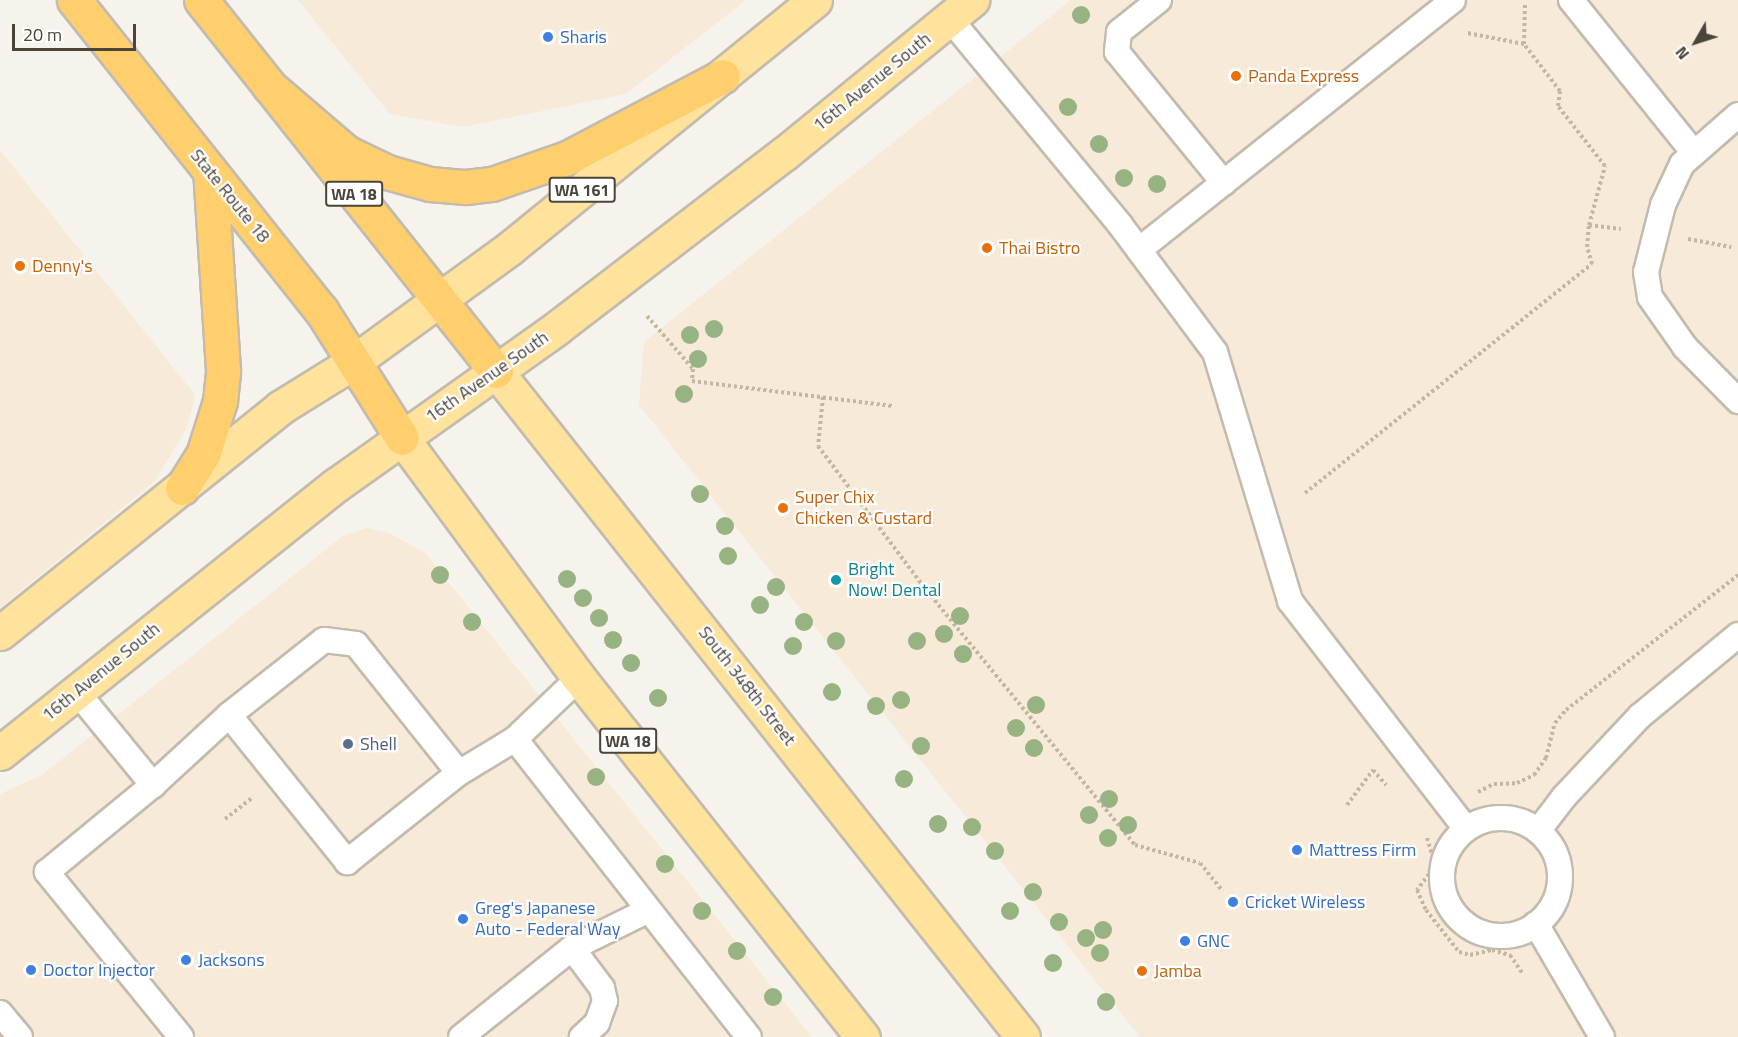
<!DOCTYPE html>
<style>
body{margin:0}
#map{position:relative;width:1738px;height:1037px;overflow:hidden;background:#f6f3ec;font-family:"Titillium Web",sans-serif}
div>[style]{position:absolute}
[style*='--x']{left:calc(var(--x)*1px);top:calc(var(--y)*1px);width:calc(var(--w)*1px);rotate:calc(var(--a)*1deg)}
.commercial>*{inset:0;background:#f7ead8}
.path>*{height:4px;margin-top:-2px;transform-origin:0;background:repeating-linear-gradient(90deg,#c4b79f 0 3px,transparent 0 6px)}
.roads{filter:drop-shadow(2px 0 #c2bbae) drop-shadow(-2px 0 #c2bbae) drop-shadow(0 2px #c2bbae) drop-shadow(0 -2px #c2bbae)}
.lane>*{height:24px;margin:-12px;padding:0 12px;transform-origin:12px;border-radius:12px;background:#fff}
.lane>.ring{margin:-12px;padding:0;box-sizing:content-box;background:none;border:24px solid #fff;border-radius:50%}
.primary>*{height:33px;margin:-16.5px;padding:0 16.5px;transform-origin:16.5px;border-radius:16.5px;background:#ffe39c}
.highway>*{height:33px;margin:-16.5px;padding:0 16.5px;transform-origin:16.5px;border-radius:16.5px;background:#ffcf6e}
.trees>*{width:18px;height:18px;margin:-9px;border-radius:50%;background:#97b381}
.dots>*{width:16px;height:16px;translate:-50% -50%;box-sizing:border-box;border:3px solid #fff;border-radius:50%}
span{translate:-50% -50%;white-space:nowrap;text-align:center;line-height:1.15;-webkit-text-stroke:4.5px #fff;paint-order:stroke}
.shield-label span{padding:2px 4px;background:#fff;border:2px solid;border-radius:4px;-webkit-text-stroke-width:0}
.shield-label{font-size:16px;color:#4b4439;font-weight:700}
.shop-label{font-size:18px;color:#366cbe}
.left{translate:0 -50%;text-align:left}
.food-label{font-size:18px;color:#c56008}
.street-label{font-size:18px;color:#4b4439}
.culture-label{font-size:18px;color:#0d838f}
.service-label{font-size:18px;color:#4e5e75}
.north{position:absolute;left:1666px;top:12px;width:60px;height:60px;-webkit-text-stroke:4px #fff;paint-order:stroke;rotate:231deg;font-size:16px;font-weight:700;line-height:24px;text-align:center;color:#4b4439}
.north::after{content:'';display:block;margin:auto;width:21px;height:27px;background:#4b4439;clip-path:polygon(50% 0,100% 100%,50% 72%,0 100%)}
.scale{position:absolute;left:12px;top:24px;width:124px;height:27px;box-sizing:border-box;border:3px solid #4b4439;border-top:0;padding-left:8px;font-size:18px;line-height:21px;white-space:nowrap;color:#4b4439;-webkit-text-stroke:4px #fff;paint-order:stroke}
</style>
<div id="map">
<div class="commercial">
<div style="clip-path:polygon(298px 0,746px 0,626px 94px,463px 127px,390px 114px)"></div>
<div style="clip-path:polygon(1071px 0,1738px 0,1738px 1037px,1140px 1037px,639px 405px,644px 342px)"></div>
<div style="clip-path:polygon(0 150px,195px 395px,187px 428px,154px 482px,0 608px)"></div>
<div style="clip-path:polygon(366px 528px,389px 533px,425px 553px,812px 1037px,0 1037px,0 794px,42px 775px,343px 536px)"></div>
</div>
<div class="path">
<div style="--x:1524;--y:44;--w:42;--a:-88.6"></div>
<div style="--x:1589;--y:225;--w:32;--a:7"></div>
<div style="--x:1688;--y:239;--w:44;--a:10.5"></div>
<div style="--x:647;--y:316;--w:70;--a:49"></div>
<div style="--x:693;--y:369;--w:12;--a:95"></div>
<div style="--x:692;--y:381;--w:202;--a:7.1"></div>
<div style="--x:823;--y:397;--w:49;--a:95.8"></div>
<div style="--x:818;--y:446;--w:181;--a:53.1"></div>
<div style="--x:927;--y:591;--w:328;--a:50.7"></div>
<div style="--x:1135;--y:845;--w:67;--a:15.5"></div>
<div style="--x:1200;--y:863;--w:36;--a:51"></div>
<div style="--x:1305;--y:493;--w:367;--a:-38.6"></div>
<div style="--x:1592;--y:264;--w:18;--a:-106"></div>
<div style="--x:1587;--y:247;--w:22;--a:-85"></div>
<div style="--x:1589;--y:225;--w:61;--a:-74.8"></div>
<div style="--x:1605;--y:166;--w:76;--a:-128.1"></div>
<div style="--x:1558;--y:106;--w:15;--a:-82"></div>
<div style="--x:1560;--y:91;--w:59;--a:-127.5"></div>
<div style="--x:1524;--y:44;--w:58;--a:-169.1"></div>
<div style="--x:1478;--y:792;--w:18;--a:-27"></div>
<div style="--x:1494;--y:784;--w:23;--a:-2"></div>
<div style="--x:1517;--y:783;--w:19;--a:-25"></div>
<div style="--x:1534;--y:775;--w:21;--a:-55"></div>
<div style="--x:1546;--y:758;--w:36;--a:-76"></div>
<div style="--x:1555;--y:723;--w:17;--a:-50"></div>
<div style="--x:1566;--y:710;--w:219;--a:-38.1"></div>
<div style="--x:1347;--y:805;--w:44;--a:-53.4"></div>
<div style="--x:1373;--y:770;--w:20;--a:49"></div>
<div style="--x:225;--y:819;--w:36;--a:-38"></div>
<div style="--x:1427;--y:838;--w:21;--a:73"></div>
<div style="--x:1433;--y:858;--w:16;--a:104"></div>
<div style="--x:1429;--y:874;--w:20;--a:127"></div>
<div style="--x:1417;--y:890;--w:22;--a:66"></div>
<div style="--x:1426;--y:910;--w:53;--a:51.8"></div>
<div style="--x:1459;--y:952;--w:11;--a:15"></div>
<div style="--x:1470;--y:955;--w:23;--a:-13"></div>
<div style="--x:1492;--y:950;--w:19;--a:16"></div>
<div style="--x:1510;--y:955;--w:22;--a:56"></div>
</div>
<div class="roads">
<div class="lane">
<div style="--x:1159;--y:0;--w:51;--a:141.3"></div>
<div style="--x:1119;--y:32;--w:20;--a:96"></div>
<div style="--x:1117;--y:52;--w:169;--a:50.8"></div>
<div style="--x:1571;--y:0;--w:196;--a:51.2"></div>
<div style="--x:950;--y:19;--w:268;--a:50.4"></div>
<div style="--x:1121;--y:226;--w:157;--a:53.3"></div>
<div style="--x:1215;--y:352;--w:260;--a:73.2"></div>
<div style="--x:1290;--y:601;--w:288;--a:52.3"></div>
<div style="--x:1738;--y:115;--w:74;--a:138.8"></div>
<div style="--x:1682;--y:164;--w:45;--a:114.9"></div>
<div style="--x:1663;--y:205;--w:69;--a:104.2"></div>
<div style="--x:1646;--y:272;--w:25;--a:81"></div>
<div style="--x:1650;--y:297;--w:61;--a:55"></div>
<div style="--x:1685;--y:347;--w:76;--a:45.5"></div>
<div style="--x:1139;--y:250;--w:401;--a:-38.5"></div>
<div style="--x:579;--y:678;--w:88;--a:136.4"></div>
<div style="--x:515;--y:739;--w:379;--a:51.9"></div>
<div style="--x:76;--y:691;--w:122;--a:50.7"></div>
<div style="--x:229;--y:715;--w:189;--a:51.2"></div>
<div style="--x:347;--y:862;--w:143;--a:-38.5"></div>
<div class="ring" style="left:1442px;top:818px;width:94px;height:94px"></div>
<div style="--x:1538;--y:831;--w:43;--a:-52.6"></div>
<div style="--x:1564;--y:797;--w:111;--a:-46.8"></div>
<div style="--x:1640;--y:716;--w:127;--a:-39.6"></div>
<div style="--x:1536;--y:924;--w:131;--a:59.7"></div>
<div style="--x:572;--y:948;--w:50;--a:53.1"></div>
<div style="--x:602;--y:988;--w:13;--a:77"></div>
<div style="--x:605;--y:1001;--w:23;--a:110"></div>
<div style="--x:597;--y:1023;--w:21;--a:137"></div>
<div style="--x:0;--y:1013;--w:31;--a:50"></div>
<div style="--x:181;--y:1037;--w:213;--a:-129.1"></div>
<div style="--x:47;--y:872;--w:137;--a:-39.4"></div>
<div style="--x:153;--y:785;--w:103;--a:-42.6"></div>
<div style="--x:229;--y:715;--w:121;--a:-38.3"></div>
<div style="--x:324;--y:640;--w:32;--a:7"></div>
<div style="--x:356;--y:644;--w:165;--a:51.4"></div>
<div style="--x:459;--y:773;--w:66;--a:-31.3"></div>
<div style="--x:461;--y:1037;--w:142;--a:-38.7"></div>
<div style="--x:572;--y:948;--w:84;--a:-26.3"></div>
</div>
<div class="primary">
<div style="--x:496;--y:371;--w:849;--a:51.65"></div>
<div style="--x:402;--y:438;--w:298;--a:53.6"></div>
<div style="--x:579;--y:678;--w:458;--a:51.7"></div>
<div style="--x:0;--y:633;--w:361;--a:-38.8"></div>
<div style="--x:281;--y:407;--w:84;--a:-31.8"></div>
<div style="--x:352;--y:363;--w:195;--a:-36"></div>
<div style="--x:510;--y:248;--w:393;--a:-39.1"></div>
<div style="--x:0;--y:753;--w:430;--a:-38.6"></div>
<div style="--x:336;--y:485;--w:272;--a:-35.4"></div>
<div style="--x:558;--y:327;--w:286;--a:-37.5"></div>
<div style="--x:785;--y:153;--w:242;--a:-39.3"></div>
</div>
<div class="highway">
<div style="--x:74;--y:0;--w:396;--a:51.5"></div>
<div style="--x:321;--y:310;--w:151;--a:57.7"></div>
<div style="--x:201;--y:0;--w:474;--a:51.5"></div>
<div style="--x:269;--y:86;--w:101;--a:40.6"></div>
<div style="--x:346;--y:152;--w:46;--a:26"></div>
<div style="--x:387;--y:172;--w:45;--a:15.6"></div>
<div style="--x:430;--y:184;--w:36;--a:5"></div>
<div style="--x:466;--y:187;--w:26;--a:-7"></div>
<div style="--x:492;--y:184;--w:79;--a:-19.1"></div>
<div style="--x:567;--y:158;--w:176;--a:-27.7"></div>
<div style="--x:182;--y:488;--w:39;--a:-58"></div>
<div style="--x:203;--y:455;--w:57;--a:-72.5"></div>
<div style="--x:220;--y:401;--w:31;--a:-84"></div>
<div style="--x:223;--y:370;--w:199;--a:-93.7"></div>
</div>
</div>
<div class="trees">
<div style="left:1081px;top:15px"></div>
<div style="left:1068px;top:107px"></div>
<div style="left:1099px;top:144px"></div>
<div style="left:1124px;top:178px"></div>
<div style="left:1157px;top:184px"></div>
<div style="left:714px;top:329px"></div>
<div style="left:690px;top:335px"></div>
<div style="left:698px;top:359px"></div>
<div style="left:684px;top:394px"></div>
<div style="left:700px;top:494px"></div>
<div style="left:725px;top:526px"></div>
<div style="left:728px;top:556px"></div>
<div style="left:440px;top:575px"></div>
<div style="left:567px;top:579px"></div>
<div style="left:776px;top:587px"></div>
<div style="left:583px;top:598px"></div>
<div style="left:760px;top:605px"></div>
<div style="left:960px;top:616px"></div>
<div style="left:599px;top:618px"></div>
<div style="left:472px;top:622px"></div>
<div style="left:804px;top:622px"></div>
<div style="left:944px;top:634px"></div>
<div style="left:613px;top:640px"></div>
<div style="left:836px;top:641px"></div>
<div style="left:917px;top:641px"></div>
<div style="left:793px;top:646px"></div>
<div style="left:963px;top:654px"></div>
<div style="left:631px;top:663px"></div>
<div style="left:832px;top:692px"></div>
<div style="left:658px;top:698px"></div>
<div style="left:901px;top:700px"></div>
<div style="left:1036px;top:705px"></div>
<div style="left:876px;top:706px"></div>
<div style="left:1016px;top:728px"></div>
<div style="left:921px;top:746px"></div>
<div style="left:1034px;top:748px"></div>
<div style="left:596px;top:777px"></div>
<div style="left:904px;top:779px"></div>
<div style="left:1109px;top:799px"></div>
<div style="left:1089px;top:815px"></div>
<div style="left:938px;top:824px"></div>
<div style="left:1128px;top:825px"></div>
<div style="left:972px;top:827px"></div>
<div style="left:1108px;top:838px"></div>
<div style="left:995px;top:851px"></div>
<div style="left:665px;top:864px"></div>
<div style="left:1033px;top:892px"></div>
<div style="left:702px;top:911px"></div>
<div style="left:1010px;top:911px"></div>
<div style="left:1059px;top:922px"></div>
<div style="left:1103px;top:930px"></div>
<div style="left:1086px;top:938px"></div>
<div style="left:737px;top:951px"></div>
<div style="left:1100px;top:953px"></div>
<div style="left:1053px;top:963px"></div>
<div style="left:773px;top:997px"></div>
<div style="left:1106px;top:1002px"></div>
</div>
<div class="dots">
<div style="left:548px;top:37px;background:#3f7fe0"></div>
<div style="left:1236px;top:76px;background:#e8710a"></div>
<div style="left:987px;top:248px;background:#e8710a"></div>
<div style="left:20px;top:266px;background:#e8710a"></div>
<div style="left:783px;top:508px;background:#e8710a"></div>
<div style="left:836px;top:580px;background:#0f9aa8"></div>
<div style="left:348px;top:744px;background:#5c6f8a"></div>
<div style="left:1297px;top:850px;background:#3f7fe0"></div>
<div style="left:1233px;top:902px;background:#3f7fe0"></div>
<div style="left:463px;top:919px;background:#3f7fe0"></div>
<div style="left:1185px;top:941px;background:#3f7fe0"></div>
<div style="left:186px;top:960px;background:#3f7fe0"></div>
<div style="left:31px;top:970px;background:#3f7fe0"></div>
<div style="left:1142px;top:971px;background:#e8710a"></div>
</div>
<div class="shield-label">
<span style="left:582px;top:190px">WA 161</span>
<span style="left:354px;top:194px">WA 18</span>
<span style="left:628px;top:741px">WA 18</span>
</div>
<div class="shop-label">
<span class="left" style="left:560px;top:37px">Sharis</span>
<span class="left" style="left:1309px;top:850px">Mattress Firm</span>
<span class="left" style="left:1245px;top:902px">Cricket Wireless</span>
<span class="left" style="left:475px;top:919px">Greg's Japanese<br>Auto - Federal Way</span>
<span class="left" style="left:1197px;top:941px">GNC</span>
<span class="left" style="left:198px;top:960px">Jacksons</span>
<span class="left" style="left:43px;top:970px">Doctor Injector</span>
</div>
<div class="food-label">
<span class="left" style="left:1248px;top:76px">Panda Express</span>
<span class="left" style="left:999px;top:248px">Thai Bistro</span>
<span class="left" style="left:32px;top:266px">Denny's</span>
<span class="left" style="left:795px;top:508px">Super Chix<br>Chicken &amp; Custard</span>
<span class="left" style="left:1154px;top:971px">Jamba</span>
</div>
<div class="street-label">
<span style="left:872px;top:82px;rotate:-39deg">16th Avenue South</span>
<span style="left:230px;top:196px;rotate:51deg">State Route 18</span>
<span style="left:487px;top:377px;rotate:-35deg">16th Avenue South</span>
<span style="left:101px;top:672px;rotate:-39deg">16th Avenue South</span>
<span style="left:747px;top:686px;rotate:52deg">South 348th Street</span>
</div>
<div class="culture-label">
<span class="left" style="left:848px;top:580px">Bright<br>Now! Dental</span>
</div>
<div class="service-label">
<span class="left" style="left:360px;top:744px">Shell</span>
</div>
<div class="north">N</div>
<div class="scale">20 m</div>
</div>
